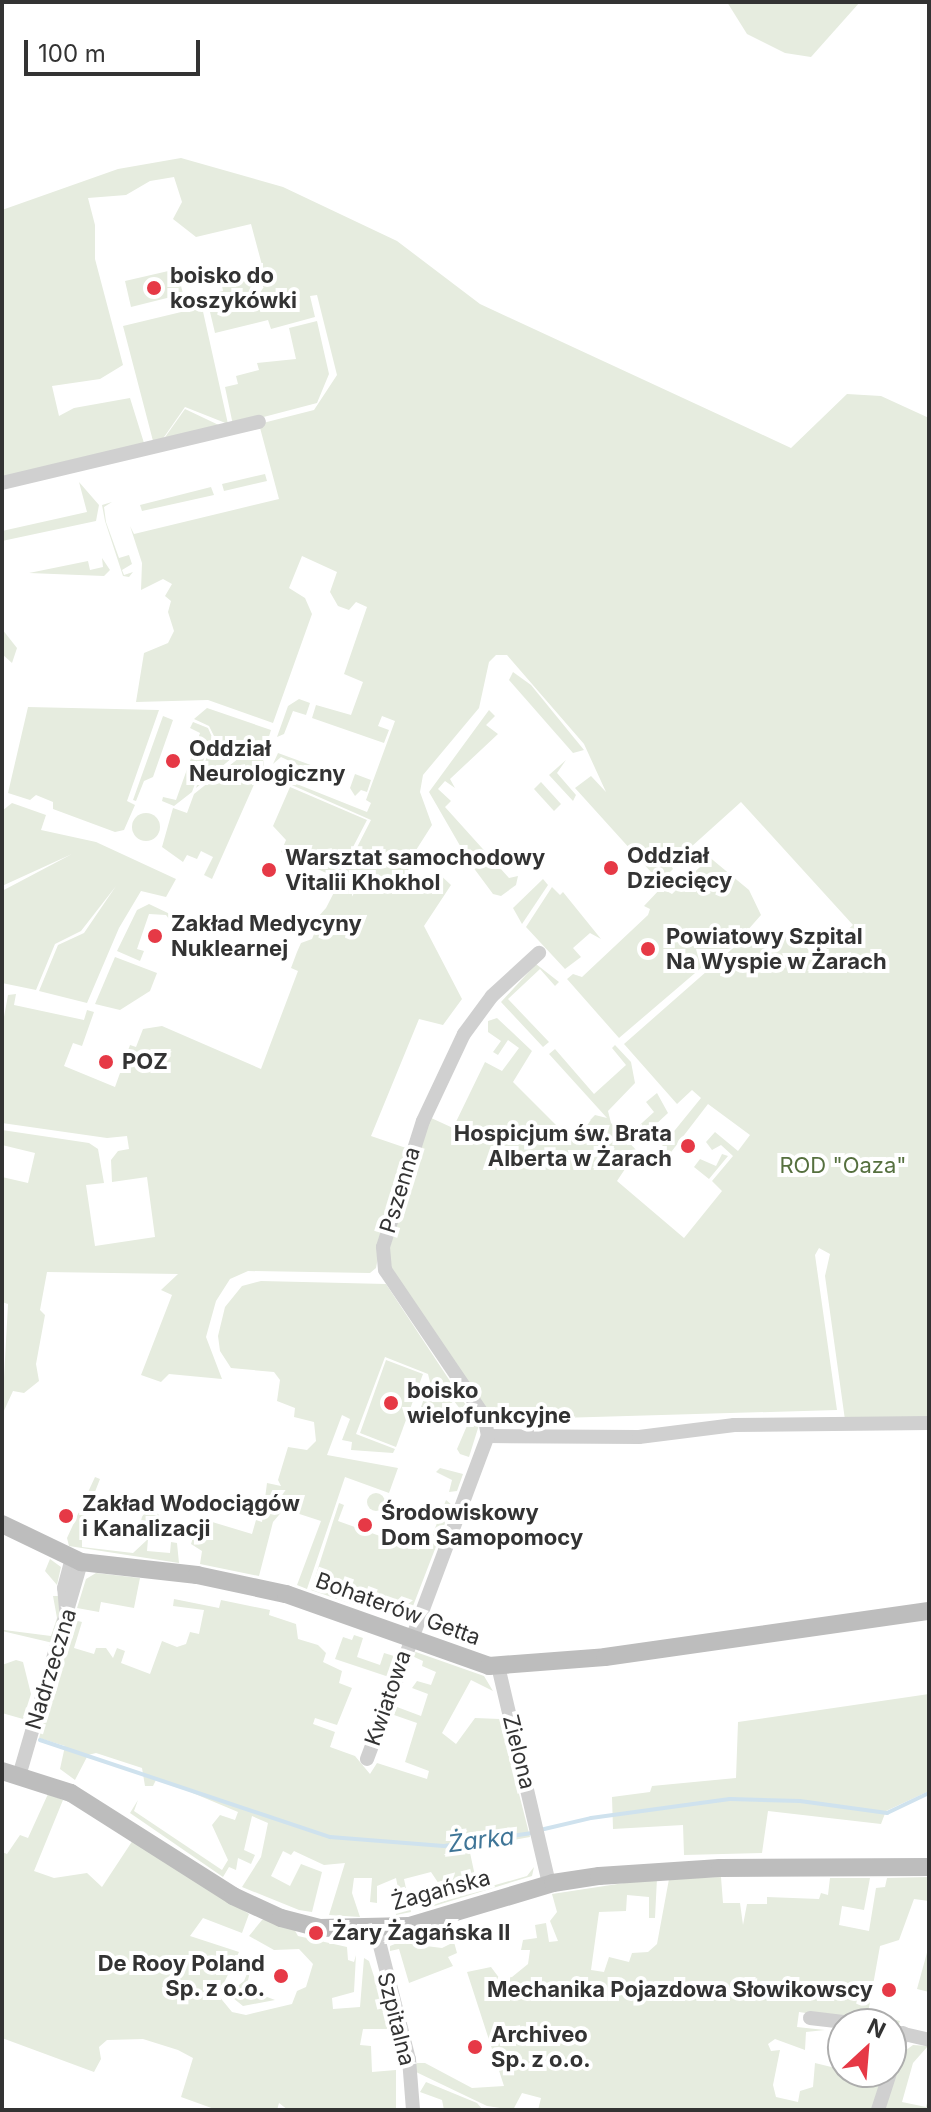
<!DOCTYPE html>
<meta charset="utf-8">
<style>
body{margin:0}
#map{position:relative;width:931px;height:2112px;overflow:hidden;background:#fff;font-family:Inter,sans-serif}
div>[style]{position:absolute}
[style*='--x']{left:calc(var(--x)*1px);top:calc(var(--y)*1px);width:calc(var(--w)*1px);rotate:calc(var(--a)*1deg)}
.green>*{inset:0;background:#e6ecdf}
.round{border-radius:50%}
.stream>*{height:4px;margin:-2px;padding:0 2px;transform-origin:2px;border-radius:2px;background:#cfe2ee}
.street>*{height:14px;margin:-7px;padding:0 7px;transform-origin:7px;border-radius:7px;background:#d0d0d0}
.secondary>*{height:18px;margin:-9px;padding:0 9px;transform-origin:9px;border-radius:9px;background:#bdbdbd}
.dots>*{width:22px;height:22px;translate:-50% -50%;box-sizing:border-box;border:4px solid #fff;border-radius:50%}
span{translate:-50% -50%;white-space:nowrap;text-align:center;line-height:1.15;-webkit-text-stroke:8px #fff;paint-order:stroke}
.poi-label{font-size:22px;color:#333;font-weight:700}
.left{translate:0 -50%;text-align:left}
.right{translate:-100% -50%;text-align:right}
.park-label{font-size:22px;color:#56703f}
.street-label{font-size:22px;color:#333}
.water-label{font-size:24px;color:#3f7597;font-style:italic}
.frame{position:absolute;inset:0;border:4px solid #333;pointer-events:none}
.north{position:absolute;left:827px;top:2008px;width:80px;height:80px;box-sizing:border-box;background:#fff;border:2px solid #adadad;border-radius:50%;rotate:26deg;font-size:22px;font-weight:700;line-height:32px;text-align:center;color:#333}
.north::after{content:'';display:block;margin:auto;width:28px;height:36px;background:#e63946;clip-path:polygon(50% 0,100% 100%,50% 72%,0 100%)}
.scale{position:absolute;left:24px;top:40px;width:176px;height:36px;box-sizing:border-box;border:4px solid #333;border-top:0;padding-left:10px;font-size:24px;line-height:28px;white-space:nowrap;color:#333;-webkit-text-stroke:6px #fff;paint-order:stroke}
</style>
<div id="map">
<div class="green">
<div style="clip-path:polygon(727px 2px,860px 2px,811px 57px,785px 53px,747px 34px)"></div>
<div style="clip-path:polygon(181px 158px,283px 187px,397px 241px,480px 304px,791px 448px,847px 394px,881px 396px,929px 418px,929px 1422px,845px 1420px,825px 1276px,830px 1254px,819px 1248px,815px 1255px,837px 1410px,493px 1420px,391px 1268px,388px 1253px,429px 1117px,453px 1128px,485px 1062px,502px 1071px,519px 1048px,508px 1040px,498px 1055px,493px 1052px,501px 1041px,488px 1032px,488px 1021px,497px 1018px,532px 1051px,513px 1082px,571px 1140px,595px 1115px,607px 1118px,549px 1054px,555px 1049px,594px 1094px,626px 1065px,612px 1048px,615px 1045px,631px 1062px,635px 1083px,608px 1111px,611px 1123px,637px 1151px,617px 1181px,684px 1238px,722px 1191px,712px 1181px,733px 1156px,721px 1145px,712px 1150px,706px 1142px,715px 1132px,738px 1151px,750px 1135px,708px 1104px,665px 1160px,659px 1161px,658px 1151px,701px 1098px,692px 1090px,677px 1104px,624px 1044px,748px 935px,793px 933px,816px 958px,853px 925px,741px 802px,671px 865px,673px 869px,660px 882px,575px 788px,591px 776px,606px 792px,584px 744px,507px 655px,496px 655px,489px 662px,479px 708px,423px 775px,420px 792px,432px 825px,411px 858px,404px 889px,411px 894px,437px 872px,451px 885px,424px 926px,462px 999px,443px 1025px,419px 1019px,371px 1136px,409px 1149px,389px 1200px,376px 1268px,370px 1273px,248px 1271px,230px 1279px,216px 1301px,206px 1337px,222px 1379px,169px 1374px,161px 1382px,141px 1375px,172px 1295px,161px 1290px,178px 1274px,47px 1272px,40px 1310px,45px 1315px,36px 1364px,39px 1381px,24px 1393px,13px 1391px,2px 1415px,8px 1304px,2px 1302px,2px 1177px,28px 1183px,35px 1153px,2px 1145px,2px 1130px,89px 1143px,98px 1149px,104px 1183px,86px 1185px,95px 1246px,155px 1237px,147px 1177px,112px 1182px,111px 1160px,118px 1151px,129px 1149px,127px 1136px,107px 1138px,2px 1123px,2px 1028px,8px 995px,16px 994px,14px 1005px,84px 1020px,87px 1010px,94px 1012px,82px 1046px,73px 1043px,64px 1066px,115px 1087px,130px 1045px,136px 1047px,143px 1029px,162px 1026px,261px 1069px,298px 971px,291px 968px,297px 952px,301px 943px,312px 939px,316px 929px,310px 926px,326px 908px,371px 820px,260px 771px,212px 879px,204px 875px,213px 857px,201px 851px,197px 859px,187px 855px,183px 862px,162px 847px,173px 808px,187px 813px,194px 794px,249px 750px,263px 755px,264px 771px,367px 812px,371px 803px,366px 800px,395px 721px,382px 716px,378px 726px,389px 730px,384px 743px,312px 718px,316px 705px,351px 715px,363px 682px,344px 674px,367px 607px,356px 602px,349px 610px,338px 606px,330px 592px,337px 572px,302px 556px,289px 588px,305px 598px,312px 614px,273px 723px,208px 700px,136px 702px,144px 653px,168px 643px,174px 631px,168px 612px,171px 601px,165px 596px,172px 584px,163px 579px,141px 590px,142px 563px,130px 526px,134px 534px,279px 499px,259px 424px,314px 410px,337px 375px,317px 295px,310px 296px,315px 317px,271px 329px,268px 320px,215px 333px,206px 295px,223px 291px,221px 281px,255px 273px,262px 265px,251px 224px,196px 237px,173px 219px,182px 202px,174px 177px,150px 181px,126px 195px,88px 198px,95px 225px,95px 259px,123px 365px,100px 379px,52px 386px,59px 416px,74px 408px,130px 398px,144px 443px,2px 478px,2px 210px,118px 169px)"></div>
<div style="clip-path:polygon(177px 269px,183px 294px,131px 307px,125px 281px)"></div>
<div style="clip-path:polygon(202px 307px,228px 424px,185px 407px,162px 440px,153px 441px,123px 326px)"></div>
<div style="clip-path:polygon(317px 321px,329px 374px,317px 403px,233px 425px,225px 387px,238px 384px,236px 376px,259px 370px,257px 363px,296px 359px,289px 328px)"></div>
<div style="clip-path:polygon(185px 409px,225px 428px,163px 440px)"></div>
<div style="clip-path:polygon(265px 474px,267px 481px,224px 491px,222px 484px)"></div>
<div style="clip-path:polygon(79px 482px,99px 505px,96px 521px,2px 541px,2px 531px,87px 512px)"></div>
<div style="clip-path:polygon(211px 487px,214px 495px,142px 511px,140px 505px)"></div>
<div style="clip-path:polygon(112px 502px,104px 507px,106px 522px,119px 558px,129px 555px,132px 564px,122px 570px,124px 575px,133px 572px,129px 577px,123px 576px,105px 521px,102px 505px)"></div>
<div style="clip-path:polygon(102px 558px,110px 570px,104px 576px,29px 573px,88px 561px,90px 570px,103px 567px)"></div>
<div style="clip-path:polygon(2px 629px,17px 648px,12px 663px,2px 654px)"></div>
<div style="clip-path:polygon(513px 672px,531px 685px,584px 750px,573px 753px,509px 680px)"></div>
<div style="clip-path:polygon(299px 699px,310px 703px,306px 715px,293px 711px,284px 734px,277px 737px,288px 706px)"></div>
<div style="clip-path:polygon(28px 707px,159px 710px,127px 801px,135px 805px,124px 830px,115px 832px,53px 809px,53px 802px,36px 795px,30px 800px,8px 793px)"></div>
<div style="clip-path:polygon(207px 708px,271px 730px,265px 749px,250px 743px,196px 788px,214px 736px,209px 726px,194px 719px)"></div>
<div style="clip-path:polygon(489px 710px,495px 716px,486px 725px,498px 734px,450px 779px,455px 788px,445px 781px,438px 789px,451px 801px,445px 807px,509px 878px,518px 876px,516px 885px,501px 896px,493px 894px,470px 863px,429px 792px)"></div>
<div style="clip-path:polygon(163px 716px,173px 720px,153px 777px,144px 781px,136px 801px,133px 800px)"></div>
<div style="clip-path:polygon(193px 722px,208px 728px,212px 737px,192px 792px,174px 806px,162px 801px,163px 797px,176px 800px,200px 733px,190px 728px)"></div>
<div style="clip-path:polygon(278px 753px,338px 775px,340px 785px,330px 788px,328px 777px,320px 785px,321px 774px,304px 767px,297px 775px,298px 765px,281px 757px,273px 764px)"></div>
<div style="clip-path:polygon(566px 760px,557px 773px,576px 795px,573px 801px,549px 775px)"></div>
<div style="clip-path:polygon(355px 774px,371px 780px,367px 792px,361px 790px,355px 796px,350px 788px)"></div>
<div style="clip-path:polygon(541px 782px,561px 804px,554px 811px,534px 789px)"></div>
<div style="clip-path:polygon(290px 787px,367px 820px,337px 878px,281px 852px,286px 840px,273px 826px)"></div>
<div style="clip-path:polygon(12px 803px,46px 815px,41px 830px,96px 842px,176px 879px,166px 897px,141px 891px,119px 928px,87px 1003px,39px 991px,58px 945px,84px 933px,116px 886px,81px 931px,55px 944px,36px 990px,2px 983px,2px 891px,72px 854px,2px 886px,2px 811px)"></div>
<div class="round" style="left:132px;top:813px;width:28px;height:28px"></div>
<div style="clip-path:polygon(702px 851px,749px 890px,761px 915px,732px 948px,722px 950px,619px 1038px,567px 979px,573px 974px,582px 977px,648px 915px,650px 909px,644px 906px,661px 888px,672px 894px,700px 867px,692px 860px)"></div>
<div style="clip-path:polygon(543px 879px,548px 885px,522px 924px,513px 908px)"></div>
<div style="clip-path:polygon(552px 887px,560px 895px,563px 892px,601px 939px,590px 933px,573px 948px,581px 957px,565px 969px,526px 927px)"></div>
<div style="clip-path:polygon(149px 904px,170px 914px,174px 924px,168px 933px,172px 923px,166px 915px,149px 914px,137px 949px,144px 951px,140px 961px,117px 951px,137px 910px)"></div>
<div style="clip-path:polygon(115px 957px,157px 973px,150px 991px,120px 1010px,95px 1004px)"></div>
<div style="clip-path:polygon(536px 964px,559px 982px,555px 986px,540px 969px,508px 999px,549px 1042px,543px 1047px,501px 1002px)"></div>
<div style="clip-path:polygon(657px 1093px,668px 1113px,642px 1137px,633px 1139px,621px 1125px,631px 1133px,654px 1112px,646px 1102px)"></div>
<div style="clip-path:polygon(722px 1154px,728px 1156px,709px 1179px,694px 1167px,700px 1159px,716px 1166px)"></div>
<div style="clip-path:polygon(261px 1281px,386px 1284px,479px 1425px,469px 1457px,460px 1454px,457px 1449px,469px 1421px,454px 1401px,438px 1413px,421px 1407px,430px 1382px,428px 1374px,385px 1357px,356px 1434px,395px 1449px,393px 1453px,351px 1450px,352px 1442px,342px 1440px,350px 1419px,342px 1415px,327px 1455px,398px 1468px,389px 1493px,345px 1477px,307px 1589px,297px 1585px,321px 1521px,284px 1509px,273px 1522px,259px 1576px,200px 1564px,202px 1551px,191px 1544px,199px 1518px,252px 1534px,256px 1520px,262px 1522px,267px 1483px,281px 1486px,278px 1480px,288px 1447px,307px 1450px,316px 1441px,314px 1422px,294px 1417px,295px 1408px,277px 1401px,280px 1380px,274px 1372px,231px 1368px,220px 1351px,218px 1336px,225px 1307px,242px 1286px)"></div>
<div style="clip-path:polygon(386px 1360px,423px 1374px,396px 1447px,360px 1433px)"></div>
<div style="clip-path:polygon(440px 1468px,463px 1474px,457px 1491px,449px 1492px,452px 1480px,436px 1472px)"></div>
<div style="clip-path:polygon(95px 1477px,100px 1479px,82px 1525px,82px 1547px,133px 1553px,148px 1539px,147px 1551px,170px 1553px,171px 1542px,177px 1543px,179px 1563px,69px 1546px,67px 1538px)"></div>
<div class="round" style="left:367px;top:1493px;width:18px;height:18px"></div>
<div style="clip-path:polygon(446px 1500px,452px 1505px,408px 1619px,393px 1619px,397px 1610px,388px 1606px,384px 1615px,311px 1590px,339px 1503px,344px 1505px,338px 1521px,419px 1550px,425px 1534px,432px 1536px)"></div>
<div class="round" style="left:141px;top:1511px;width:20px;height:20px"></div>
<div style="clip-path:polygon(50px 1559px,61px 1567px,57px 1585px,45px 1571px)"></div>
<div style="clip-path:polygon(96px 1573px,140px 1578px,134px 1608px,101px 1602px,99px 1612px,77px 1608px,86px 1579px)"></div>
<div style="clip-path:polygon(53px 1596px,60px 1596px,62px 1609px,53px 1643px,2px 1631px,2px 1622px,4px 1630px,51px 1636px,57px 1618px)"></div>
<div style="clip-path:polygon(174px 1599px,219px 1608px,221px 1600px,270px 1610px,269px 1615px,296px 1624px,298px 1639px,318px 1645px,326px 1653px,323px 1662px,342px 1671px,339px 1683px,352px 1688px,337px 1725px,315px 1718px,313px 1724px,335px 1732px,330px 1747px,355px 1756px,370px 1774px,377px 1763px,427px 1779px,429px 1771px,405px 1762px,417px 1723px,394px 1715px,397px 1707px,421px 1716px,428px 1694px,412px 1688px,417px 1681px,431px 1685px,436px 1672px,422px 1666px,423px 1661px,410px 1655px,413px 1651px,484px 1676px,493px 1691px,471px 1680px,442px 1733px,456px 1744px,475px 1718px,500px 1719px,530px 1837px,469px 1848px,478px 1890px,527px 1876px,534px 1867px,532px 1876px,418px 1911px,444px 1901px,439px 1884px,431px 1872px,404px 1879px,411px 1912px,396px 1915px,394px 1904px,401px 1903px,396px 1878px,377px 1886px,377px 1903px,370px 1902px,372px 1878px,354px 1878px,352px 1893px,360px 1917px,329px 1915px,345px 1863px,324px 1865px,294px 1851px,291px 1855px,283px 1851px,271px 1876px,290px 1886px,301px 1864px,322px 1872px,312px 1912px,299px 1910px,242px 1887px,261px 1857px,268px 1823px,252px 1816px,244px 1850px,255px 1855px,251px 1864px,238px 1858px,236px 1870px,229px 1867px,223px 1877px,130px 1813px,138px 1800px,134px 1811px,222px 1870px,228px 1860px,212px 1825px,220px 1815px,235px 1820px,238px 1812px,157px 1778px,153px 1786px,145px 1786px,142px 1768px,96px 1753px,88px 1755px,75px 1780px,60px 1769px,65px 1746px,39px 1738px,74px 1620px,82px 1622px,74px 1648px,94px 1654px,96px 1648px,106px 1648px,113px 1658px,117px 1648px,125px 1651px,121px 1663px,150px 1674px,162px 1641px,177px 1647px,186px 1644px,190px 1632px,199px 1634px,204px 1610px,173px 1606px)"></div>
<div style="clip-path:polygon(354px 1635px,363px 1638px,357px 1657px,380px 1665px,384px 1653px,394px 1656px,389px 1677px,335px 1659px,343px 1637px,352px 1640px)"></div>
<div style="clip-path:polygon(16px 1660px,23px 1662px,31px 1694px,23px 1719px,2px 1713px,2px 1665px)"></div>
<div style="clip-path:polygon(929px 1694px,929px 1791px,886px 1811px,881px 1824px,768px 1811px,762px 1853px,684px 1855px,683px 1825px,613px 1829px,612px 1797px,650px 1792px,652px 1786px,736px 1778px,738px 1722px)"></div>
<div style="clip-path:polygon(48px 1794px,63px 1800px,34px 1871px,54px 1878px,87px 1873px,102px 1887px,133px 1840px,249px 1914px,242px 1933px,203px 1918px,190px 1936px,239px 1952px,218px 1995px,232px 2012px,246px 2015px,292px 2004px,297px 1991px,306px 1987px,313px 1964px,299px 1949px,274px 1950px,249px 1936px,262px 1920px,274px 1919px,293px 1927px,298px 1936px,347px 1947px,348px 1960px,354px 1962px,356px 1955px,354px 1992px,332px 1998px,333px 2009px,360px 2007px,364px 1958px,369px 1961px,391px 2029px,363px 2029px,360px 2045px,371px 2046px,372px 2072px,396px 2070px,396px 2110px,288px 2110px,279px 2103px,277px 2110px,217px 2110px,181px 2097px,193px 2058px,178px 2050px,143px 2039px,107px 2040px,99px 2047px,101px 2059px,94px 2072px,2px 2038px,2px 1852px,7px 1854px,20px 1835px,28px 1838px)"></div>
<div style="clip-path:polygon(721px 1877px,723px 1903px,740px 1903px,743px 1925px,747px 1904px,767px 1904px,767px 1897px,819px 1899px,821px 1893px,828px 1895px,830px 1878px,870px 1878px,864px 1910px,842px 1906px,839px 1925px,869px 1931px,876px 1888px,885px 1887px,887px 1878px,929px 1877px,929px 1901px,914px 1899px,899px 1940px,880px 1946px,868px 2013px,900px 2021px,898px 2027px,799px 2012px,797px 2027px,825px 2030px,806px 2032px,805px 2050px,775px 2039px,768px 2044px,771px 2051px,780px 2050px,773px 2085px,776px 2097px,798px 2102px,800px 2091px,813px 2087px,815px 2063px,868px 2076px,884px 2072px,872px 2110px,538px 2110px,541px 2098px,522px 2093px,513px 2110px,487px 2106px,416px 2072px,414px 2063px,425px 2063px,472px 2088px,504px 2086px,467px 1972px,491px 1967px,500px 1979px,512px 1977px,528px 1964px,530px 1950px,521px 1950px,523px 1940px,537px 1938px,535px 1925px,546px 1923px,549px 1942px,558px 1941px,550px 1921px,557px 1912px,552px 1894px,657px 1878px,655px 1918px,649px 1918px,649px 1897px,627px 1895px,626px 1911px,599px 1912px,591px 1970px,604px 1972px,609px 1957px,629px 1962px,632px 1953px,648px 1952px,657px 1944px,669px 1879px)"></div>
<div style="clip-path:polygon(424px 1932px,426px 1946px,442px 1948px,454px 1942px,457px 1953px,448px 1957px,453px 1966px,409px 1983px,399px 1949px,390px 1951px,390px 1946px)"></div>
<div style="clip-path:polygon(928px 1949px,929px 1949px,929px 1992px,917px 1989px)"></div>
<div style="clip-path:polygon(253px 1959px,246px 1989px,275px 2000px,243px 2006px,228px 1994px,244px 1981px)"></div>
<div style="clip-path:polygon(913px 2045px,928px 2046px,913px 2063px,902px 2102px,926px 2107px,929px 2096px,929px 2110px,883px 2110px,902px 2053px)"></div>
<div style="clip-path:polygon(426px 2082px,477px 2103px,483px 2110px,444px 2110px,442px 2100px,420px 2092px)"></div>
</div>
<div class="stream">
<div style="--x:40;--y:1740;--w:306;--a:18.5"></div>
<div style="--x:330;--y:1837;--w:114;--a:4.5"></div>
<div style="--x:444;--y:1846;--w:89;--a:-8.4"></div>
<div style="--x:540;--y:1830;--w:52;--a:-13.2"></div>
<div style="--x:591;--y:1818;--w:140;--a:-7.8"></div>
<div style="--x:730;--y:1799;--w:70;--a:1.6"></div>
<div style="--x:800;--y:1801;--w:88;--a:7.9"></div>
<div style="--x:887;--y:1813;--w:47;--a:-25.5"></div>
</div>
<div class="street">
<div style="--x:2;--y:483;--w:264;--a:-13.4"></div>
<div style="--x:488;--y:1436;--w:151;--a:0.4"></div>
<div style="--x:639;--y:1437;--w:96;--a:-7.2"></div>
<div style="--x:734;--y:1425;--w:195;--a:-0.6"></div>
<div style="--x:66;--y:1609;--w:21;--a:-95"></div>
<div style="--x:64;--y:1588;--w:30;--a:-75"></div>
<div style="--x:498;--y:1666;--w:224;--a:76.8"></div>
<div style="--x:367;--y:1759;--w:345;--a:-69.5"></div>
<div style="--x:488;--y:1436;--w:20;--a:-101"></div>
<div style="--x:484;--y:1416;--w:176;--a:-124.1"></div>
<div style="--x:385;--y:1270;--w:23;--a:-95"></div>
<div style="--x:383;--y:1247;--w:132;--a:-72.4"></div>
<div style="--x:423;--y:1121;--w:96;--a:-64.8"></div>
<div style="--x:464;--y:1034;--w:47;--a:-53.6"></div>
<div style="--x:492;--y:996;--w:64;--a:-42.5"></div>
<div style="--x:19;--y:1776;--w:223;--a:-73.8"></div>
<div style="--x:376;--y:1930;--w:133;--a:75.7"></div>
<div style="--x:409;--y:2059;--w:51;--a:85.5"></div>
<div style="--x:810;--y:2018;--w:50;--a:6.8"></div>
<div style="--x:891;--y:2031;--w:39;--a:13"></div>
<div style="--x:891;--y:2068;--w:37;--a:-71"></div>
<div style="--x:878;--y:2110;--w:40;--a:-72"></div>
</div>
<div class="secondary">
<div style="--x:2;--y:1524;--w:88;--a:25.7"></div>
<div style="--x:81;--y:1562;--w:117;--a:6.4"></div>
<div style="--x:197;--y:1575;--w:91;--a:12.1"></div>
<div style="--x:286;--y:1594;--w:215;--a:19.5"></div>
<div style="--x:489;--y:1666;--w:116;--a:-4.4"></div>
<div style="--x:605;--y:1657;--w:327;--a:-8.1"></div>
<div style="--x:2;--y:1771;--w:72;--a:17.7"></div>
<div style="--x:71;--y:1793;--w:192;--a:32.4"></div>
<div style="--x:233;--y:1896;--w:53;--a:24.6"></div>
<div style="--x:281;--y:1918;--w:40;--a:14.4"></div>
<div style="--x:320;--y:1928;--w:89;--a:-1.3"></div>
<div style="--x:409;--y:1926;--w:150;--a:-16.6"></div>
<div style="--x:553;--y:1883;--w:47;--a:-8.7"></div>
<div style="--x:599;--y:1876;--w:121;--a:-3.8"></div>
<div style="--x:720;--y:1868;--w:209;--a:-0.3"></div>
</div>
<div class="dots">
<div style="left:154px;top:288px;background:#e63946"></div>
<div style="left:173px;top:761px;background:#e63946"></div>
<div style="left:611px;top:868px;background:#e63946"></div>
<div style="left:269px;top:870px;background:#e63946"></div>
<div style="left:155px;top:936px;background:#e63946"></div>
<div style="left:648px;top:949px;background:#e63946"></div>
<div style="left:106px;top:1062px;background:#e63946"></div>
<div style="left:688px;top:1146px;background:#e63946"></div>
<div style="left:391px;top:1403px;background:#e63946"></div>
<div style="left:66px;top:1516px;background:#e63946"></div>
<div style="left:365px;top:1525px;background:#e63946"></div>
<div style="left:316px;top:1933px;background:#e63946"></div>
<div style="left:281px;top:1976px;background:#e63946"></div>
<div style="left:889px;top:1990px;background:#e63946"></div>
<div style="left:475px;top:2047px;background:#e63946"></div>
</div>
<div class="poi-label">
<span class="left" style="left:170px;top:288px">boisko do<br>koszykówki</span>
<span class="left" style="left:189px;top:761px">Oddział<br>Neurologiczny</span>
<span class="left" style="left:627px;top:868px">Oddział<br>Dziecięcy</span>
<span class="left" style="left:285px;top:870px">Warsztat samochodowy<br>Vitalii Khokhol</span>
<span class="left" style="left:171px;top:936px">Zakład Medycyny<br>Nuklearnej</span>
<span class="left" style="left:666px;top:949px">Powiatowy Szpital<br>Na Wyspie w Żarach</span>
<span class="left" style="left:122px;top:1062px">POZ</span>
<span class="right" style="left:672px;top:1146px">Hospicjum św. Brata<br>Alberta w Żarach</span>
<span class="left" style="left:407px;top:1403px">boisko<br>wielofunkcyjne</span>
<span class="left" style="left:82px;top:1516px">Zakład Wodociągów<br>i Kanalizacji</span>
<span class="left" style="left:381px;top:1525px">Środowiskowy<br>Dom Samopomocy</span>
<span class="left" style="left:332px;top:1933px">Żary Żagańska II</span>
<span class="right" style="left:265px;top:1976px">De Rooy Poland<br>Sp. z o.o.</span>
<span class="right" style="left:873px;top:1990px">Mechanika Pojazdowa Słowikowscy</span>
<span class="left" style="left:491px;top:2047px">Archiveo<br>Sp. z o.o.</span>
</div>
<div class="park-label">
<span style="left:843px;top:1166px">ROD "Oaza"</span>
</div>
<div class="street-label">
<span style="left:400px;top:1190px;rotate:-73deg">Pszenna</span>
<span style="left:398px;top:1609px;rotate:20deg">Bohaterów Getta</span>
<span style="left:51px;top:1669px;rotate:-73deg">Nadrzeczna</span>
<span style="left:388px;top:1698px;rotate:-71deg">Kwiatowa</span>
<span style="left:519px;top:1752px;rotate:76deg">Zielona</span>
<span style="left:441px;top:1890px;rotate:-15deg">Żagańska</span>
<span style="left:396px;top:2019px;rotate:76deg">Szpitalna</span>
</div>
<div class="water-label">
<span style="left:481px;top:1840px;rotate:-7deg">Żarka</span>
</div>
<div class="frame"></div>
<div class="north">N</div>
<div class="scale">100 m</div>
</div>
